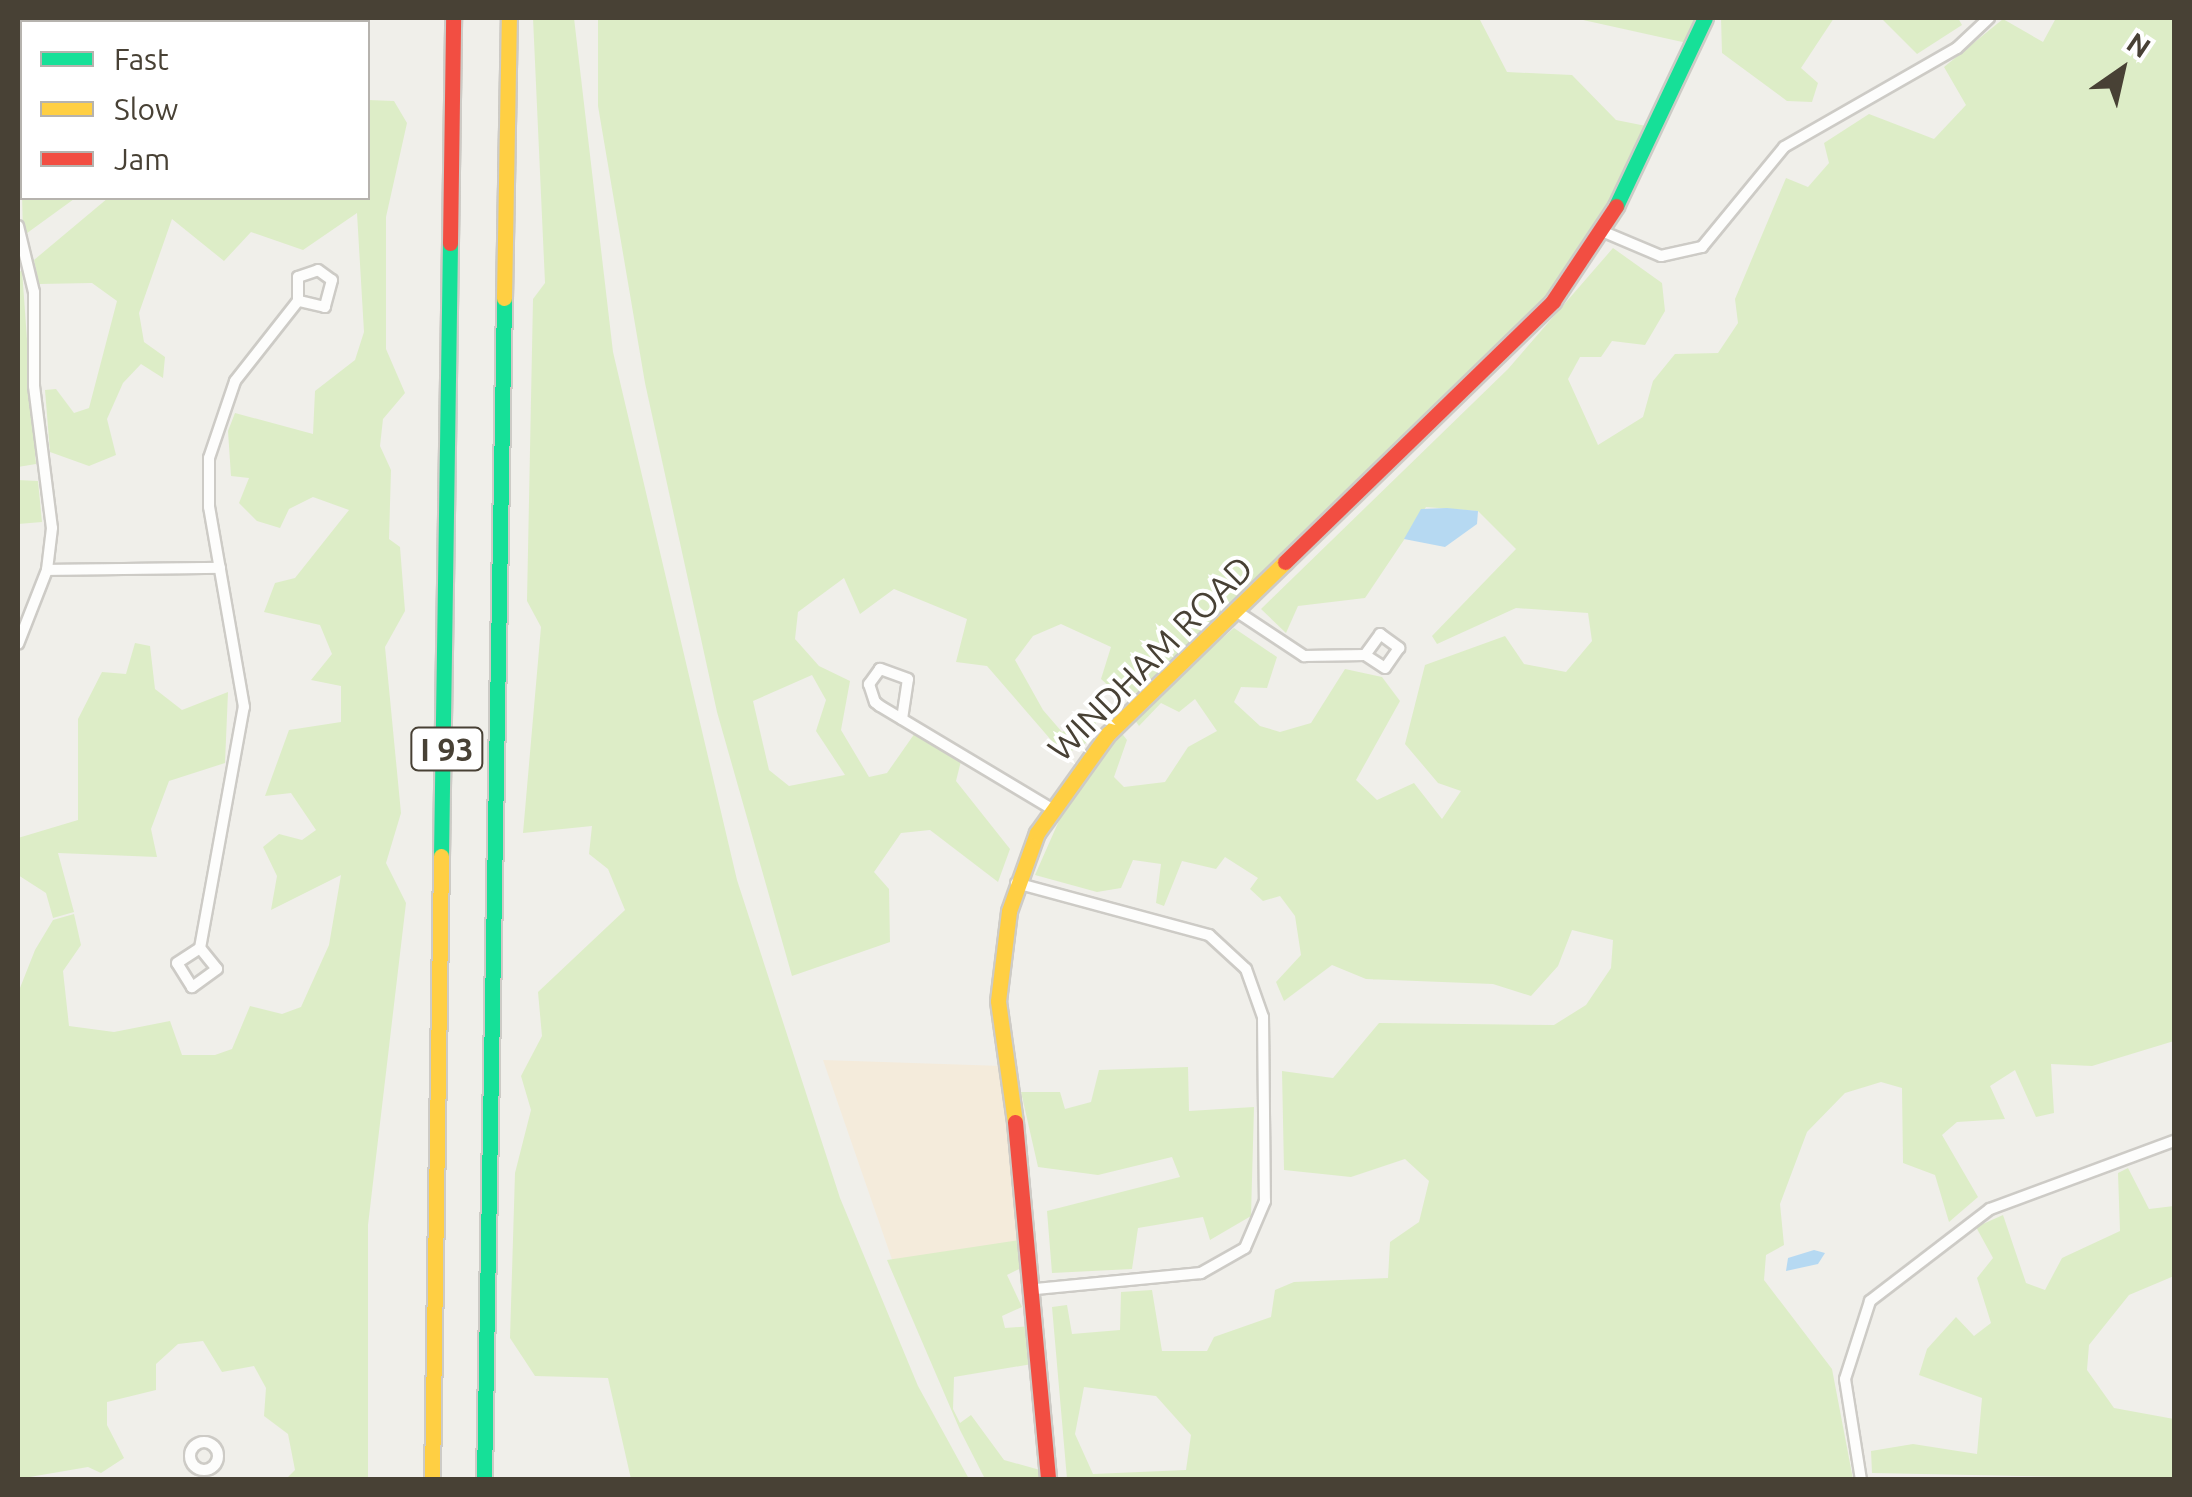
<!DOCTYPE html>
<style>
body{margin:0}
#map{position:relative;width:2192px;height:1497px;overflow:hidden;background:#f0efea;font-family:Ubuntu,sans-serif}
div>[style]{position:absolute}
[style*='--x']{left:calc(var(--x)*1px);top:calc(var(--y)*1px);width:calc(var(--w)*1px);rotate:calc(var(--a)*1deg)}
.commercial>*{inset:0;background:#f4ebdb}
.green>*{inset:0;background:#ddedc7}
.water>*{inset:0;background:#b6d9f2}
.roads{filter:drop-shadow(2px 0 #cdcbc6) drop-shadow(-2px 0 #cdcbc6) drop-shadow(0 2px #cdcbc6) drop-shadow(0 -2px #cdcbc6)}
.street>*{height:10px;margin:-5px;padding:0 5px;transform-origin:5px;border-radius:5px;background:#fdfdfc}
.street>.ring{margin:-5px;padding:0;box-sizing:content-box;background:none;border:10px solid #fdfdfc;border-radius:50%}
.fast>*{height:15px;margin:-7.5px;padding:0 7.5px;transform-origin:7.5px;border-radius:7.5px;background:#16e098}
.slow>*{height:15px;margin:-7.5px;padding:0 7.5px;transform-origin:7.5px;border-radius:7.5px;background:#ffcf43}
.jam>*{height:15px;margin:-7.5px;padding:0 7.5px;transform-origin:7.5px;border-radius:7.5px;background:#f24e42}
span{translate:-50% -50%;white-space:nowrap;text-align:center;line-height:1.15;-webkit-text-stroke:8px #fff;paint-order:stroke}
.shield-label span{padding:2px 8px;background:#fff;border:2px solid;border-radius:8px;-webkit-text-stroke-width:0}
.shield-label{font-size:32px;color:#484135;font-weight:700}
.street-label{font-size:35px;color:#484135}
.frame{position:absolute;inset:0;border:20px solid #484135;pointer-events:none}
.legend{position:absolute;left:20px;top:20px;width:350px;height:180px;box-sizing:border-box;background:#fff;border:2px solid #b6b3ae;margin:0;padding:12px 18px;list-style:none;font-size:30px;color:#484135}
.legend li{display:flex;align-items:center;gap:20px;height:50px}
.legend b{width:50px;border:2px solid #b6b3ae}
.north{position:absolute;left:2072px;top:20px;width:100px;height:100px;-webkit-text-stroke:8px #fff;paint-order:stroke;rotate:34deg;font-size:28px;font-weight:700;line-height:40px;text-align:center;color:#484135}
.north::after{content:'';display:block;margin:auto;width:35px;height:45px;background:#484135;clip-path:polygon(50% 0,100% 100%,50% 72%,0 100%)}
</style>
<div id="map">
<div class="commercial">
<div style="clip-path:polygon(823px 1060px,1002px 1066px,1029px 1269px,897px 1274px)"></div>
</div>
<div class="green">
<div style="clip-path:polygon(18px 18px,321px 18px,323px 22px,22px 22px,22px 198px,74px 199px,23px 236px)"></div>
<div style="clip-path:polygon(533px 18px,574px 18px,613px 352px,737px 880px,840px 1198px,918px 1386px,969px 1479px,631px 1479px,608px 1378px,535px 1376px,510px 1338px,515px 1173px,531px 1110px,521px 1076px,542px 1036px,538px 992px,625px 910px,608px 869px,589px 854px,592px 826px,523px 833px,541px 627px,527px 601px,533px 299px,545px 283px)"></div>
<div style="clip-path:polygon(evenodd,598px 18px,1479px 18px,1507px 72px,1572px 75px,1616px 120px,1651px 127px,1599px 231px,1549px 298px,1141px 691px,1121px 697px,1101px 679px,1111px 647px,1061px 624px,1033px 636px,1015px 660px,1043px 710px,1062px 732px,1094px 716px,1099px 736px,1064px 755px,987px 666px,956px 662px,967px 619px,894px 589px,860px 614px,844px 578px,798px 612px,795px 639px,819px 666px,850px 681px,841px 730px,869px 777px,887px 773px,915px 733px,961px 761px,956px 781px,1010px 849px,998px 882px,930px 830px,901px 833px,874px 872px,889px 889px,890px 942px,792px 976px,717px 712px,645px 383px,598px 106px,598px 18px,812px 675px,826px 700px,816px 731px,845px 775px,789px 786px,769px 770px,753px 701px,812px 675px)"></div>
<div style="clip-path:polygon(1574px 18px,1698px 18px,1687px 43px)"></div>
<div style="clip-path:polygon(1721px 18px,1834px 18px,1801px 68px,1818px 83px,1812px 102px,1787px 101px,1722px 53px)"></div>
<div style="clip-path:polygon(1881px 18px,1958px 18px,1962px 25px,1917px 54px)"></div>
<div style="clip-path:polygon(evenodd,2056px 18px,2174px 18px,2174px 1041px,2092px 1066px,2051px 1064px,2054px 1113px,2036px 1117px,2015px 1070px,1990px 1086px,2005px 1119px,1957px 1122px,1942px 1135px,1978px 1197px,1949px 1222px,1935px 1175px,1903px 1163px,1902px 1088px,1881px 1082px,1845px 1093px,1807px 1132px,1780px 1204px,1784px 1245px,1766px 1255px,1764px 1280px,1832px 1369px,1853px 1479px,1067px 1479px,1052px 1307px,1067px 1305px,1072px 1334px,1120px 1330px,1121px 1292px,1152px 1290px,1162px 1351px,1207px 1351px,1214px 1337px,1271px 1317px,1275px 1290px,1294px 1282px,1388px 1278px,1390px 1242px,1419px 1222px,1429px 1181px,1405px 1159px,1351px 1177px,1284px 1170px,1282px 1071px,1333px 1078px,1379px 1023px,1554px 1025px,1586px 1005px,1611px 968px,1613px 940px,1572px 930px,1558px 966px,1531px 996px,1493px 984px,1366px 979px,1332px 965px,1284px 1001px,1276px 982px,1301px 955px,1295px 916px,1280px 896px,1263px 901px,1250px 889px,1258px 878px,1225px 857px,1216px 869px,1182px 861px,1164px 906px,1156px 903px,1161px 864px,1133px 860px,1121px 888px,1097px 892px,1035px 875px,1065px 807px,1120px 731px,1127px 740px,1114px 777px,1124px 787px,1165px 782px,1188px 747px,1217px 731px,1195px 699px,1179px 712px,1161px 703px,1139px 726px,1132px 716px,1234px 628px,1277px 657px,1267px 688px,1241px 687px,1234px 702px,1260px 726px,1280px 732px,1311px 723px,1345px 669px,1382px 677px,1400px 701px,1356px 780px,1377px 800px,1414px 783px,1442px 819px,1461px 791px,1438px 783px,1405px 744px,1425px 665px,1505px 636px,1524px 664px,1566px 672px,1592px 641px,1588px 613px,1516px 608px,1437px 644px,1432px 636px,1516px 549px,1478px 511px,1426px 507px,1365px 598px,1298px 606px,1286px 633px,1261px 609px,1508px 369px,1613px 248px,1662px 283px,1665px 311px,1645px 345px,1612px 341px,1601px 357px,1580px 357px,1568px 379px,1598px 445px,1643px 417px,1653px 381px,1675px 354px,1718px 353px,1738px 323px,1735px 299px,1786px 178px,1808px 187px,1829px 163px,1824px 143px,1869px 114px,1934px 139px,1966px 105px,1944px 67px,2003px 19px,2043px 42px,2056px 18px,1084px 1387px,1156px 1396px,1191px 1435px,1186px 1470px,1093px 1474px,1075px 1434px,1084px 1387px)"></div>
<div style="clip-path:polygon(368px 100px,394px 101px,407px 123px,386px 217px,386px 349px,405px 393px,383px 419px,380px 446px,391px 470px,389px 539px,400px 547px,405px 611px,385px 647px,401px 813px,386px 863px,406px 903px,368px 1225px,368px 1479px,286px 1479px,295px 1470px,288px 1434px,264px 1416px,266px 1388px,254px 1366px,222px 1372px,203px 1341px,178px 1344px,156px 1364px,156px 1390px,107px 1402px,107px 1425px,124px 1458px,101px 1473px,88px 1467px,18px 1479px,18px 993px,35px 950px,53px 920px,74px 914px,81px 945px,63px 971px,69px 1026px,114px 1032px,170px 1021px,182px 1055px,215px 1055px,232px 1049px,250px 1006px,282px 1014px,301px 1007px,329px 945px,341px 875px,271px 910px,277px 876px,263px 847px,279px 834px,302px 840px,316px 830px,291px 793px,265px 796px,289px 730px,341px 722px,341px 686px,311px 680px,332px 654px,320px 625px,264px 612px,275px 583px,295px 578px,349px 510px,313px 497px,289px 509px,280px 528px,257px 521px,239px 503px,249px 478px,231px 476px,228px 431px,235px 413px,313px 434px,315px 391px,355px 360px,364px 332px,357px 213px,303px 250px,251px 232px,224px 261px,172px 219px,139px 313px,144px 342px,165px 357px,163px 378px,141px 364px,123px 383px,107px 419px,116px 455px,89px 466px,50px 452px,45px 390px,56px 389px,74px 413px,89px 408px,117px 301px,92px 283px,39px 284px,34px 260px,108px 198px,368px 198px)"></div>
<div style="clip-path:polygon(22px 270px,36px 464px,18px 467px,18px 273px)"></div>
<div style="clip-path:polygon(18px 480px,38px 481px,42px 522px,18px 524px)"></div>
<div style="clip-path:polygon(135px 643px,150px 646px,155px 689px,182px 710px,228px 692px,225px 763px,169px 781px,151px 829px,157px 857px,58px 853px,74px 912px,53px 918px,46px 893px,18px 875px,18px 838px,78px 820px,78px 719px,102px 672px,126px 674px)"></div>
<div style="clip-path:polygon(1188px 1067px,1189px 1111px,1254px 1107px,1251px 1216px,1210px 1240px,1203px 1217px,1138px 1228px,1132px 1269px,1052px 1273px,1047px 1211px,1180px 1177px,1172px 1157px,1098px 1175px,1038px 1167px,1021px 1092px,1060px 1092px,1065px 1109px,1091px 1102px,1099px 1070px)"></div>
<div style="clip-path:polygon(2128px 1168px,2149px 1209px,2174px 1206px,2174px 1276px,2129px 1295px,2089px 1345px,2087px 1370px,2114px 1408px,2174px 1419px,2174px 1479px,1872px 1473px,1871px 1451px,1913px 1444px,1977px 1454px,1982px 1398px,1919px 1375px,1927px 1349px,1956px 1317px,1974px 1336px,1991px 1323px,1977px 1278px,1993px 1258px,1976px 1227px,2003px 1215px,2026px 1283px,2045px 1290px,2062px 1258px,2120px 1231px,2118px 1173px)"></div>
<div style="clip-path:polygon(1020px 1240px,1023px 1267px,1007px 1275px,1022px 1307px,1002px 1316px,1005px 1328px,1031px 1326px,1032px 1364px,954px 1377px,953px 1409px,960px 1423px,971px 1415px,1004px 1460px,1040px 1470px,1041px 1479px,985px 1479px,960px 1430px,887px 1260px)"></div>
</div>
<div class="water">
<div style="clip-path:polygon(1447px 508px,1478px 511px,1477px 524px,1445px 547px,1404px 539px,1421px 509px)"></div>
<div style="clip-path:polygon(1814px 1250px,1825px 1253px,1818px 1264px,1786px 1271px,1788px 1258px)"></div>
</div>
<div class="roads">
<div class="street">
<div style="--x:18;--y:226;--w:68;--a:76.4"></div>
<div style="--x:34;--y:292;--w:94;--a:90"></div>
<div style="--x:34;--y:386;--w:143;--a:82.8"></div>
<div style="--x:52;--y:528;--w:42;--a:96.8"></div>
<div style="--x:47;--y:570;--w:79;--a:111.4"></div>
<div style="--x:1604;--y:232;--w:62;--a:22.8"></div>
<div style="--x:1661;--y:256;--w:42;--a:-12.4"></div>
<div style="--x:1702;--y:247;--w:129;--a:-50.6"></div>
<div style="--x:1784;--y:147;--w:199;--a:-29.8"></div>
<div style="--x:1957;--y:48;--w:44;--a:-43.2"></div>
<div style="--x:47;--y:570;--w:173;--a:-0.7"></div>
<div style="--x:1236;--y:611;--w:82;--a:33.5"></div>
<div style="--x:1304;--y:656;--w:61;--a:-0.9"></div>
<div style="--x:1365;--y:655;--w:26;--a:-54"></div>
<div style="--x:1380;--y:634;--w:24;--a:36"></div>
<div style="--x:1399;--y:648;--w:24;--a:125"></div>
<div style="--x:1385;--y:668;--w:24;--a:-147"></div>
<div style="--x:902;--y:719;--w:40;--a:-81.5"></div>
<div style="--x:908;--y:679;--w:30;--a:-160"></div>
<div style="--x:880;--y:669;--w:19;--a:126"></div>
<div style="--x:869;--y:684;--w:19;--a:72"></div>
<div style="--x:875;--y:702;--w:6;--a:39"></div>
<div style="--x:880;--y:706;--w:197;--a:30.9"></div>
<div style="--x:1016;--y:883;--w:200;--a:15.1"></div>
<div style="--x:1209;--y:935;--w:50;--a:42.6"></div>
<div style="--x:1246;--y:969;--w:51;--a:70.5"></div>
<div style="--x:1263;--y:1017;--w:184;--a:89.4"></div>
<div style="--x:1265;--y:1201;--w:51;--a:113.1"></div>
<div style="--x:1245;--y:1248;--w:51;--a:150.4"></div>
<div style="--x:1201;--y:1273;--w:166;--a:174.5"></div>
<div style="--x:200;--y:948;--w:27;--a:51"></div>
<div style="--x:217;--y:969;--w:31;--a:144"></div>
<div style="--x:192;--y:987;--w:28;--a:-122"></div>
<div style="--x:177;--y:963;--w:27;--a:-33"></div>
<div style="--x:200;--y:948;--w:245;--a:-79.7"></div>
<div style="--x:244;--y:707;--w:203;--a:-99.9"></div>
<div style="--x:209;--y:507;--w:49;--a:-90"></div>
<div style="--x:209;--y:458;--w:81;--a:-71.3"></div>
<div style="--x:235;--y:381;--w:102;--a:-51.8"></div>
<div style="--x:298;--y:301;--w:24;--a:-90"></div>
<div style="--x:298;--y:277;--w:21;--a:-19"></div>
<div style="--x:318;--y:270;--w:17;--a:36"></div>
<div style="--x:332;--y:280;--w:28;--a:105"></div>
<div style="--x:325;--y:307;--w:28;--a:-167"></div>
<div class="ring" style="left:190px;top:1442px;width:18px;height:18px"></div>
<div style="--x:1861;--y:1480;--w:102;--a:-99"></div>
<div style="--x:1845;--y:1379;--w:82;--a:-72.2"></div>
<div style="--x:1870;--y:1301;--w:151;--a:-37.5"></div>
<div style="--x:1990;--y:1209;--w:196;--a:-20.3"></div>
</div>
<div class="fast">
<div style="--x:1616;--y:206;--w:208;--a:-64.7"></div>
<div style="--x:441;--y:856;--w:613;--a:-89.16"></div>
<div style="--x:484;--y:1480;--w:1182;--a:-89.03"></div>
</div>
<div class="slow">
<div style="--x:504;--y:298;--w:280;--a:-89"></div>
<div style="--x:1015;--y:1122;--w:122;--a:-98"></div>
<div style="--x:998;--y:1001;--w:91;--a:-83"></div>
<div style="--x:1009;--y:911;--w:83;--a:-70.3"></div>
<div style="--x:1037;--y:833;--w:122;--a:-54.4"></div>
<div style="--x:1108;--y:734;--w:247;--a:-44.2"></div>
<div style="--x:432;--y:1480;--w:624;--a:-89.17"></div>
</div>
<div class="jam">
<div style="--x:450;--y:243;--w:225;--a:-89.2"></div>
<div style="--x:1285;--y:562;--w:374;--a:-44.2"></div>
<div style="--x:1553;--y:301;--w:114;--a:-56.4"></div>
<div style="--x:1015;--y:1122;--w:360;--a:84.7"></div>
</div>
</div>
<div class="shield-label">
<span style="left:447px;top:749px">I 93</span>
</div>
<div class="street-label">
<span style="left:1150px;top:658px;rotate:-45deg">WINDHAM ROAD</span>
</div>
<div class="frame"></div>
<ul class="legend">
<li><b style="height:12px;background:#16e098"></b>Fast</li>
<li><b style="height:12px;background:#ffcf43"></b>Slow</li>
<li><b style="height:12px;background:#f24e42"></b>Jam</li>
</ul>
<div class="north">N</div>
</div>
